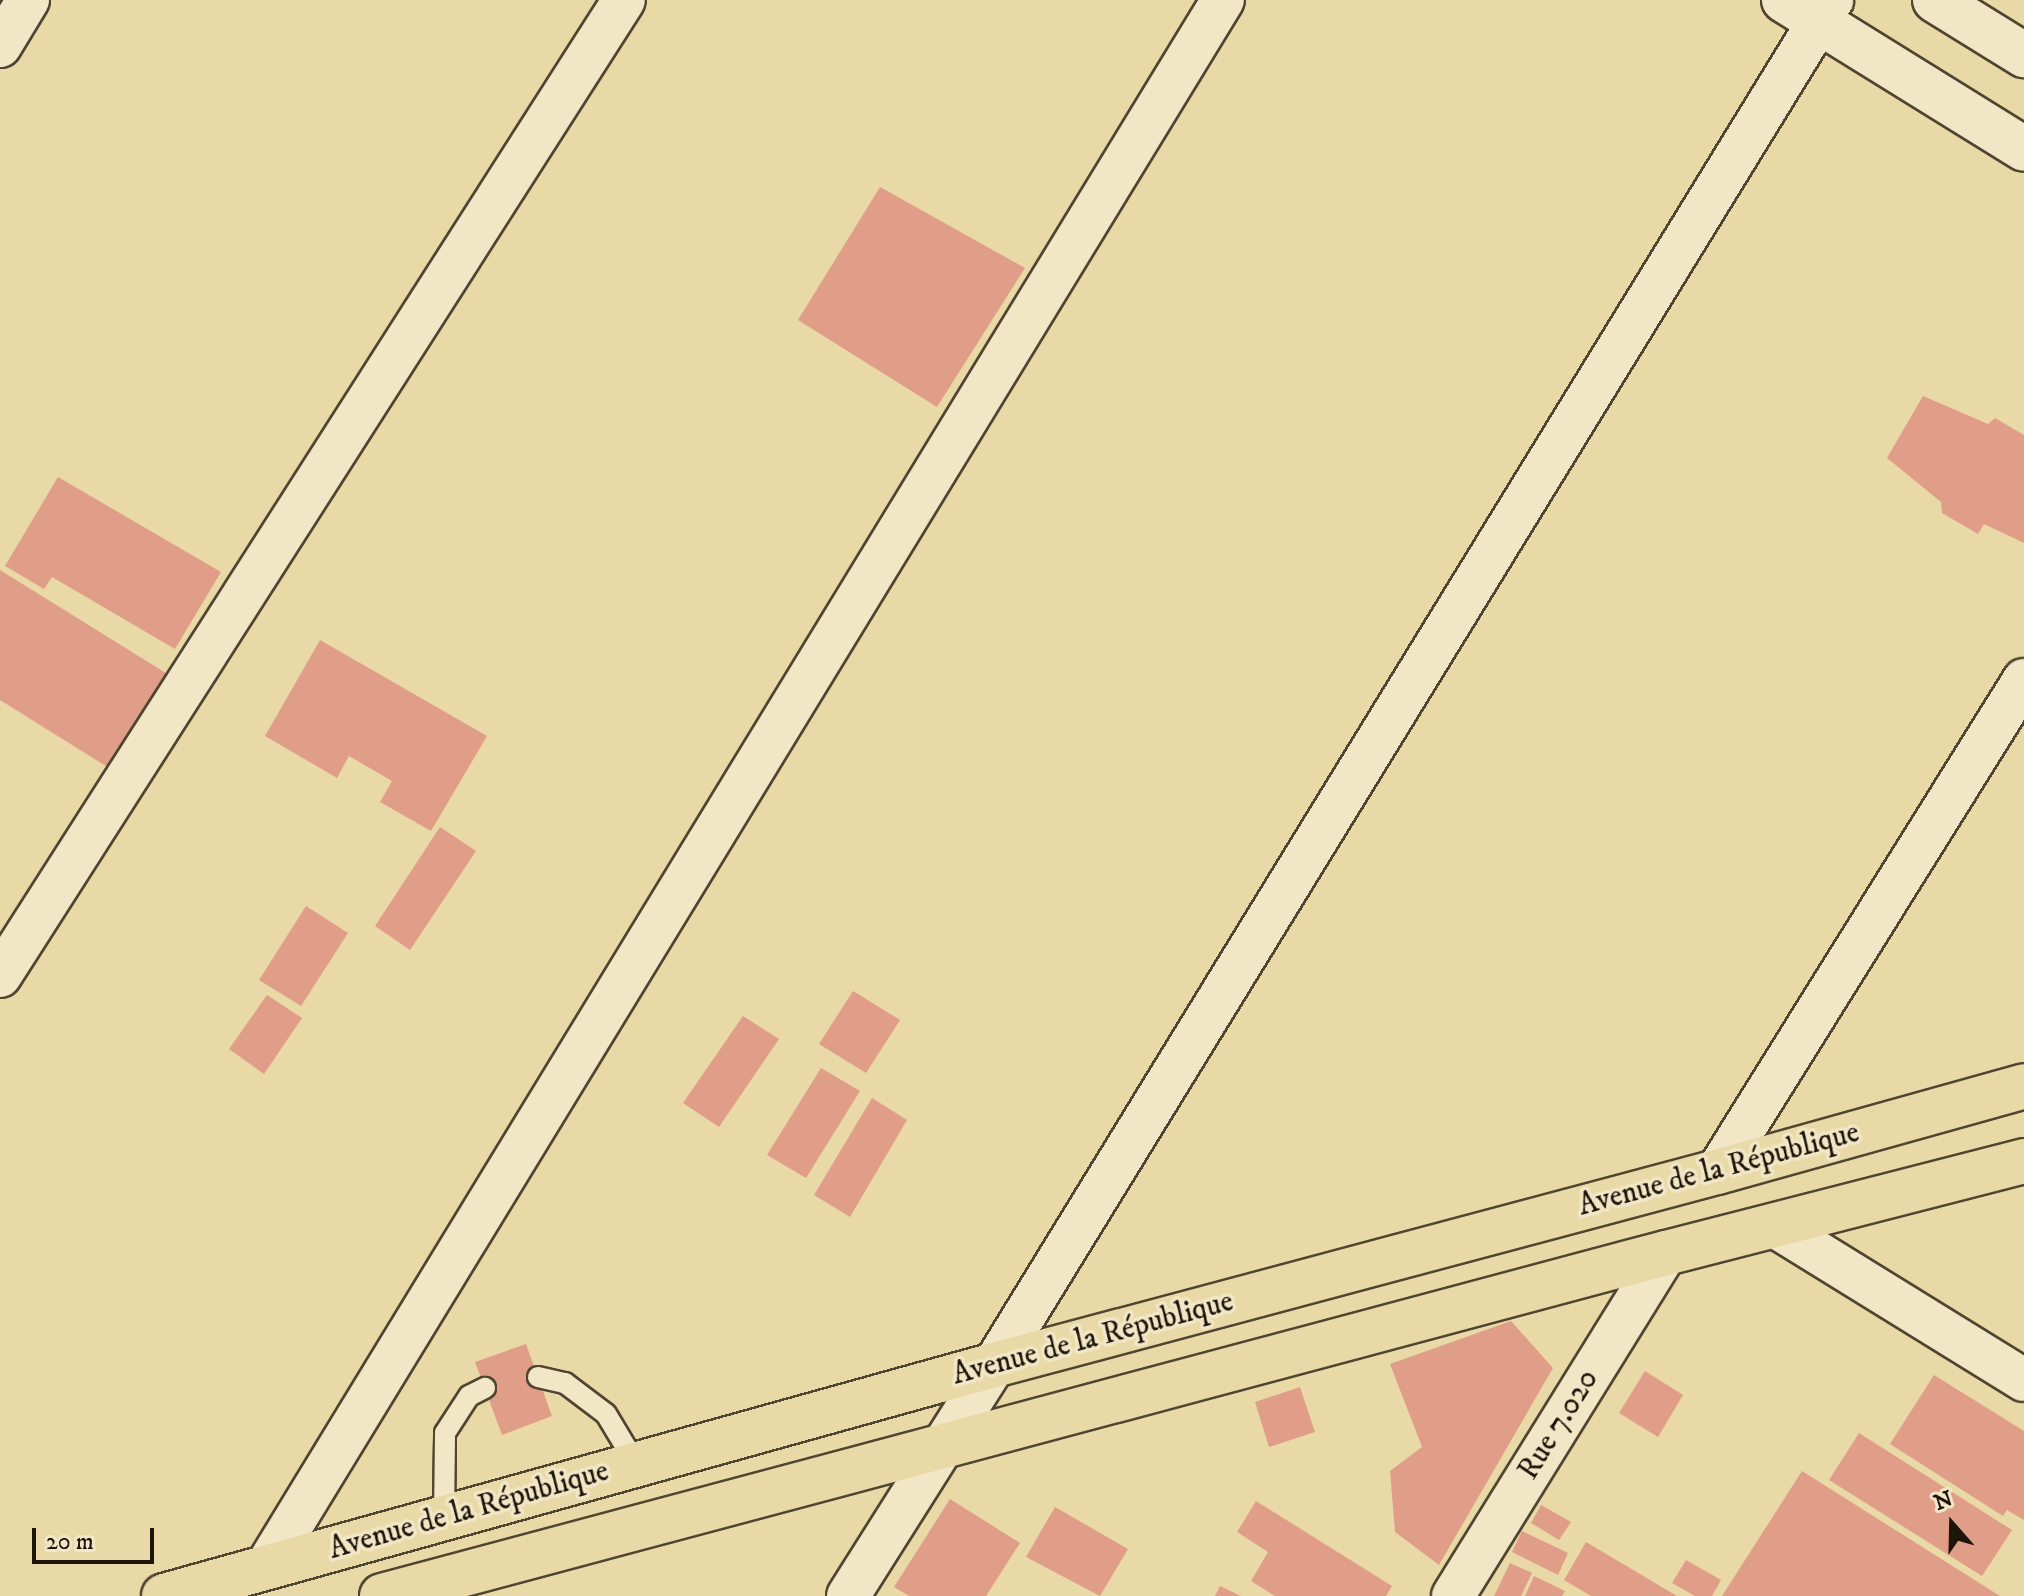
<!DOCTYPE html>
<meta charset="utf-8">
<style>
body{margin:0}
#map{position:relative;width:2024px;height:1596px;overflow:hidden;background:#e9d9a6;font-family:"IM FELL DW Pica",serif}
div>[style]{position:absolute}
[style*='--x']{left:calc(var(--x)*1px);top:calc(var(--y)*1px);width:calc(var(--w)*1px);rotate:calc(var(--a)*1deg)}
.building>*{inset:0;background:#e09d88}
.roads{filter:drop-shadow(2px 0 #504531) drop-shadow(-2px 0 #504531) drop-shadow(0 2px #504531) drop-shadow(0 -2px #504531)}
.lane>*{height:20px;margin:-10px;padding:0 10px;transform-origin:10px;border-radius:10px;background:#f1e6c5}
.street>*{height:42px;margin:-21px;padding:0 21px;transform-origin:21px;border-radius:21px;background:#f1e6c5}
.secondary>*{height:44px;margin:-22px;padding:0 22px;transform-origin:22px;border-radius:22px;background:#f1e6c5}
.primary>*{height:44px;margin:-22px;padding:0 22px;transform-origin:22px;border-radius:22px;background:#e9d9a6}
span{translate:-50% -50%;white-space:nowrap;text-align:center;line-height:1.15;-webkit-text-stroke:7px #f1e6c5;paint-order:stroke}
.street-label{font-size:30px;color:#1d140a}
.north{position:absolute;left:1912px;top:1484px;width:80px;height:80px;-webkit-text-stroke:6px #f1e6c5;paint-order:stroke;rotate:340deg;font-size:22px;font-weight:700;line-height:32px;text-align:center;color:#1d140a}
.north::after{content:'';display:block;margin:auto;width:28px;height:36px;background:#1d140a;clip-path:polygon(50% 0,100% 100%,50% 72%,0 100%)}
.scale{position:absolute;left:32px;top:1528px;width:122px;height:36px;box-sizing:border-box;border:4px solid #1d140a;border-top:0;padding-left:10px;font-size:24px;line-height:28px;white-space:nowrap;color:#1d140a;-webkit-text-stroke:6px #f1e6c5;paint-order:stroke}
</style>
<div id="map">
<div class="building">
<div style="clip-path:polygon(880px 187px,1025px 268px,937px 407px,798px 320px)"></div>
<div style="clip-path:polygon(1923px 396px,1988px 424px,1995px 418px,2024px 435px,2024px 543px,1984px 524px,1978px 534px,1942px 513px,1941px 502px,1887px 458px)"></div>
<div style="clip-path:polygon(58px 477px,221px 572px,175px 649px,52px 577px,44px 589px,5px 566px)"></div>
<div style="clip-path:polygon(0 570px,169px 675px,109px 768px,0 700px)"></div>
<div style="clip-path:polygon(320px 640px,487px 736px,431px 831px,380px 802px,392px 781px,349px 756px,337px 778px,265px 736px)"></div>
<div style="clip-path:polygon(440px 827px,476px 851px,410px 950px,375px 926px)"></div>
<div style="clip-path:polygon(306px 906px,348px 933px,301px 1006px,259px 980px)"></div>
<div style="clip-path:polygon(853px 991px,900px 1020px,866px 1073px,819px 1044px)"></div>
<div style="clip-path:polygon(267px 995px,302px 1018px,264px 1074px,229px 1049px)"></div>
<div style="clip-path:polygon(743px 1016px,779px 1039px,719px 1127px,683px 1103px)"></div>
<div style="clip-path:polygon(821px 1068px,860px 1091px,806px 1178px,767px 1155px)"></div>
<div style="clip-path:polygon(872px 1098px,907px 1120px,850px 1217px,814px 1195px)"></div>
<div style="clip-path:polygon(1511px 1321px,1553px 1368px,1439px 1565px,1395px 1532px,1390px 1471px,1422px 1447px,1390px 1364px)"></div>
<div style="clip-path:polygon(526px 1344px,552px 1416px,502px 1435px,475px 1362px)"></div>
<div style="clip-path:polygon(1645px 1371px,1683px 1395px,1658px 1437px,1619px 1413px)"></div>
<div style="clip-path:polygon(1934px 1375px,2024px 1431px,2024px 1520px,2007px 1510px,2003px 1516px,1890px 1444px)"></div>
<div style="clip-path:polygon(1300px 1387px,1315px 1432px,1269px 1447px,1255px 1402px)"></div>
<div style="clip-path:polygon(1859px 1433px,2012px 1530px,1982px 1576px,1829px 1480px)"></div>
<div style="clip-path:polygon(1802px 1471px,2000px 1596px,1722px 1596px)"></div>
<div style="clip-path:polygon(950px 1499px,1020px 1543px,986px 1596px,909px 1596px,894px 1587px)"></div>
<div style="clip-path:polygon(1256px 1501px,1392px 1586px,1386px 1596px,1275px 1596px,1251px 1581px,1268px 1552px,1237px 1532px)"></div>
<div style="clip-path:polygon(1541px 1505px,1571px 1522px,1559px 1540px,1531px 1523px)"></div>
<div style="clip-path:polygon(1055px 1507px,1128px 1549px,1100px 1596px,1026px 1557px)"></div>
<div style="clip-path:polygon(1522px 1531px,1568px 1553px,1558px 1575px,1512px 1552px)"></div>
<div style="clip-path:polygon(1586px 1542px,1677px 1596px,1591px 1596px,1564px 1580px)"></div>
<div style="clip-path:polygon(1686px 1560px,1721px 1580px,1712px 1596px,1695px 1596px,1672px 1583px)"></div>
<div style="clip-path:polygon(1510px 1563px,1532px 1573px,1521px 1596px,1494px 1596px)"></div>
<div style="clip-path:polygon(1534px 1576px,1565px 1591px,1562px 1596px,1525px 1596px)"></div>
<div style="clip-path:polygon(1220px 1586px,1241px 1596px,1215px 1596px)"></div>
</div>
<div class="roads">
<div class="lane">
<div style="--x:538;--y:1377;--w:28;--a:13"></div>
<div style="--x:565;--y:1383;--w:51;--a:37.1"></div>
<div style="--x:606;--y:1414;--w:58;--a:59"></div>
<div style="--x:444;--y:1518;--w:85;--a:-89.3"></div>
<div style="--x:445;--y:1433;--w:44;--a:-57"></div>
<div style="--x:469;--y:1396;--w:18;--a:-27"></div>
</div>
<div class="street">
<div style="--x:0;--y:46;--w:54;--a:-58.7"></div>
<div style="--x:0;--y:976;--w:1158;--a:-57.41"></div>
<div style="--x:1717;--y:1172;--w:580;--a:-58.04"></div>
<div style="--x:1776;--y:1227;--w:291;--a:31.7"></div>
<div style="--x:266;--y:1567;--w:1836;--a:-58.59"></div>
<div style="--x:848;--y:1596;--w:273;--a:-57.7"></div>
<div style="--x:994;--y:1365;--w:1602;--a:-58.45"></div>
<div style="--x:1453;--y:1596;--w:404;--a:-58.2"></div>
</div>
<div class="secondary">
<div style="--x:1784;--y:0;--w:282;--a:31.8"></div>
<div style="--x:1935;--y:0;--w:105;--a:31.7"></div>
</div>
<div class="primary">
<div style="--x:164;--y:1596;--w:862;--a:-15.55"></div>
<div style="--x:994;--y:1365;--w:748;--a:-14.95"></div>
<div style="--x:1717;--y:1172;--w:319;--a:-15.6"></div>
<div style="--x:382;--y:1596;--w:1329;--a:-14.96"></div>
<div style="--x:1666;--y:1253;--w:370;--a:-14.4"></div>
</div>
</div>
<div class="street-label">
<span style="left:1719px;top:1170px;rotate:-15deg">Avenue de la République</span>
<span style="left:1093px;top:1339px;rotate:-15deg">Avenue de la République</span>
<span style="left:1559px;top:1425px;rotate:-58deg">Rue 7.020</span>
<span style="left:469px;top:1511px;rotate:-16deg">Avenue de la République</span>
</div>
<div class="north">N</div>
<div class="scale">20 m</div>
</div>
